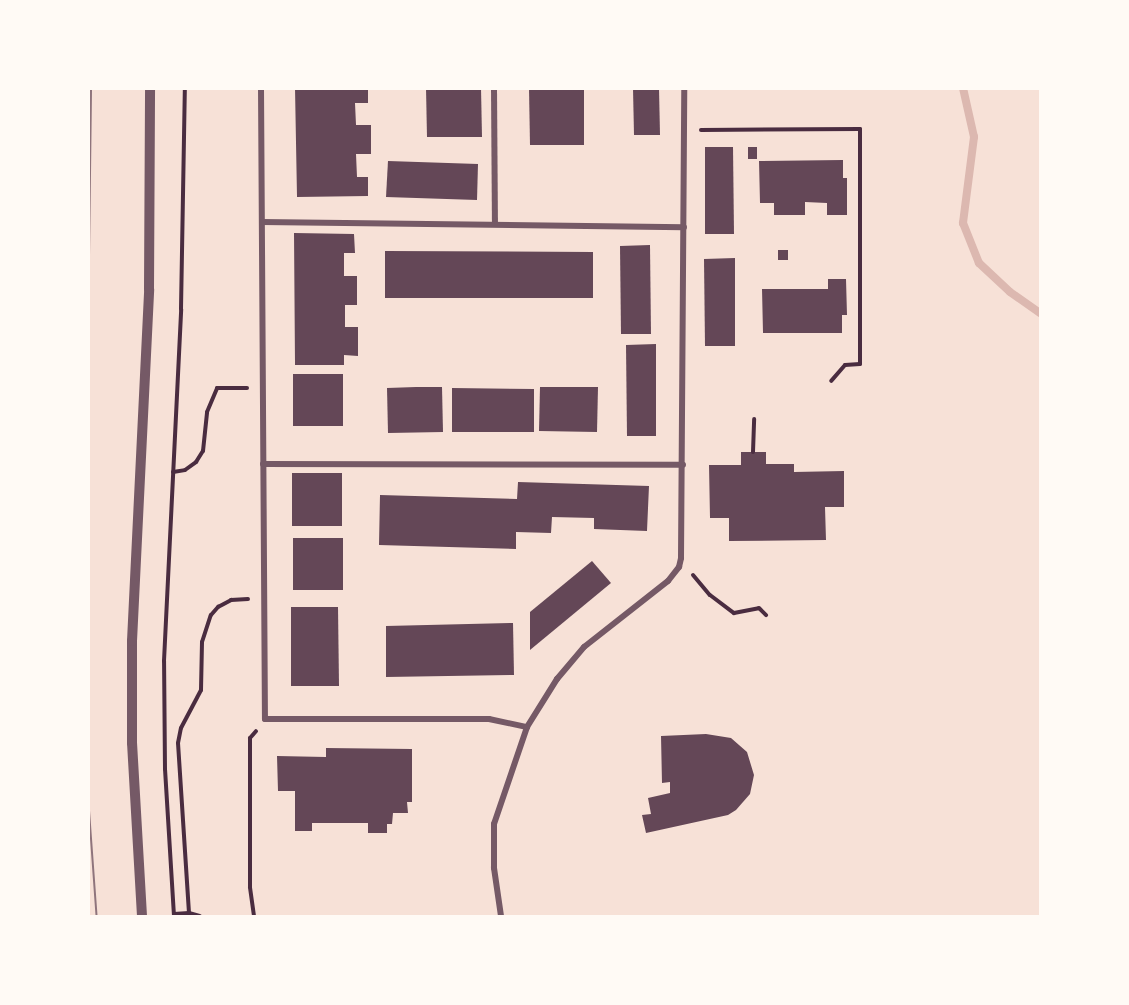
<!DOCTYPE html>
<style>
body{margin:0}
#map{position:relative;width:1129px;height:1005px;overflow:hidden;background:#f7e1d7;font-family:"Noto Sans",sans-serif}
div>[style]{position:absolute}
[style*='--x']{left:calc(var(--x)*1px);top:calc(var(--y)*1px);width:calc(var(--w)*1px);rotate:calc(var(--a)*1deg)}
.stream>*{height:8px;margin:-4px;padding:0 4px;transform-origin:4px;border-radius:4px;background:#dcb8b0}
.building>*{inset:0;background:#644757}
.path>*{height:4px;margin:-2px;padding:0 2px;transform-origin:2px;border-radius:2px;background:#4a2c40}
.minor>*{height:6px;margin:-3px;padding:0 3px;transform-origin:3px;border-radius:3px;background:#755966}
.tertiary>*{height:10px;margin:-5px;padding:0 5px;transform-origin:5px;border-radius:5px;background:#755966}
.tram>*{height:1.5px;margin:-0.75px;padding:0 0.75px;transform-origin:0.75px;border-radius:0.75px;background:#8f747c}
span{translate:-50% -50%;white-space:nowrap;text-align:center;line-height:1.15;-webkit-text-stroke:5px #fffaf5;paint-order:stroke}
.frame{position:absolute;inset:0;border:90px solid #fffaf5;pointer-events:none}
</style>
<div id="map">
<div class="stream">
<div style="--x:963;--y:88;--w:50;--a:77.3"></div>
<div style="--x:974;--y:137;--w:87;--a:97.3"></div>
<div style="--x:963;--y:223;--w:43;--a:68.2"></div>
<div style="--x:979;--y:263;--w:42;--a:43.1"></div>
<div style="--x:1010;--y:292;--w:37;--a:35"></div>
</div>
<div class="building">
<div style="clip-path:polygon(295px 88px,368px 88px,368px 103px,355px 103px,356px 125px,371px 125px,371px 154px,356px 154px,357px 177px,368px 177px,368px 196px,297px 197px)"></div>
<div style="clip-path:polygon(426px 88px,481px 88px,482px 137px,427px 137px)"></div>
<div style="clip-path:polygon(529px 88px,584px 88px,584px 145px,530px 145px)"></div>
<div style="clip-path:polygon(633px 88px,659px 88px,660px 135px,634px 135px)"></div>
<div style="clip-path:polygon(705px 147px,733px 147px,734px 234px,705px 234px)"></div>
<div style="clip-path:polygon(748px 147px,757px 147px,757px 159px,748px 159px)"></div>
<div style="clip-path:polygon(843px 160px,843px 178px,847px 178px,847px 215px,827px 215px,827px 203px,805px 202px,805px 215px,774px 215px,774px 203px,760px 203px,759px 161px)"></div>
<div style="clip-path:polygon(388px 161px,478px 164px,477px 200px,386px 197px)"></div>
<div style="clip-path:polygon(294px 233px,354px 234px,355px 253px,344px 253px,344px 276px,357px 276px,357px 305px,345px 305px,345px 327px,358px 327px,358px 356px,344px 355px,344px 365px,295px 365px)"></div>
<div style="clip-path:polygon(650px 245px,651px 334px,621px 334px,620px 246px)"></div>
<div style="clip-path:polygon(778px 250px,788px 250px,788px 260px,778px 260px)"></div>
<div style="clip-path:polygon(385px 251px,593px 252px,593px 298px,385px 298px)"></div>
<div style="clip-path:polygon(735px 258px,735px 346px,705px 346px,704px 259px)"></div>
<div style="clip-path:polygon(828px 279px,846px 279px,847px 315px,842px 315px,842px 333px,763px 333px,762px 289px,828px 289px)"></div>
<div style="clip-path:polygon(656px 344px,656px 436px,627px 436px,626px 345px)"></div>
<div style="clip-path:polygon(293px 374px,343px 374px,343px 426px,293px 426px)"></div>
<div style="clip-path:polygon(416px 387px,442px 387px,443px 432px,388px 433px,387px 388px)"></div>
<div style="clip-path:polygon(540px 387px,598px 387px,597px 432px,539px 431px)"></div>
<div style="clip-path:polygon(452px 388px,534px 389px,534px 432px,452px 432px)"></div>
<div style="clip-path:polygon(741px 452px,766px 452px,766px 464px,794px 464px,794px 472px,844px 471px,844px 507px,825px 507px,826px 540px,729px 541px,729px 518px,710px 518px,709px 465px,741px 465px)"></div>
<div style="clip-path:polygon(292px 473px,342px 473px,342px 526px,292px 526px)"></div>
<div style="clip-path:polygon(518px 482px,649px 486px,647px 531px,594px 529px,594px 518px,552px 517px,551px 533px,516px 532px,516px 549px,379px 545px,380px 495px,517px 499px)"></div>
<div style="clip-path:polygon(293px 538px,343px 538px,343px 590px,293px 590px)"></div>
<div style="clip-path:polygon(592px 561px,611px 583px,530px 650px,530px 612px)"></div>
<div style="clip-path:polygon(291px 607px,338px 607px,339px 686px,291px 686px)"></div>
<div style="clip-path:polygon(513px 623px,514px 675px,386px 677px,386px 626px)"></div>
<div style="clip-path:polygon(706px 734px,731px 738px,747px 752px,754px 775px,750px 794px,736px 810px,728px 815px,646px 833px,642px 815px,651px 814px,648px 798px,670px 793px,670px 782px,662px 783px,661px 736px)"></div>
<div style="clip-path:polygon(326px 748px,412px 749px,412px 802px,407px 802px,408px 813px,393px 813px,392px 824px,387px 824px,387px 833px,368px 833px,368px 823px,312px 823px,312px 831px,295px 831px,295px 791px,278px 791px,277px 756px,326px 757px)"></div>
</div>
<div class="path">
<div style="--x:701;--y:130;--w:159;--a:-0.4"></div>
<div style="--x:860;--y:129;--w:235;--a:90"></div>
<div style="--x:860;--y:364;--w:15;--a:176"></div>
<div style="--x:845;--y:365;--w:21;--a:131"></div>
<div style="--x:753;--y:452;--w:33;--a:-88"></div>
<div style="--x:173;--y:472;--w:12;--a:-9"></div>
<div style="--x:185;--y:470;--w:14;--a:-36"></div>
<div style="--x:196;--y:462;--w:13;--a:-58"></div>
<div style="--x:203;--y:451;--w:39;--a:-84"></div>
<div style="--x:207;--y:412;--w:26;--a:-67"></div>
<div style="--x:217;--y:388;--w:30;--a:0"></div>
<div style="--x:693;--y:575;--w:26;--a:50"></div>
<div style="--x:710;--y:595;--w:30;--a:37"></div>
<div style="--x:734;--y:613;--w:25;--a:-11"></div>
<div style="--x:759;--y:608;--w:10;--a:45"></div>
<div style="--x:189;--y:913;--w:11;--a:15"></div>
<div style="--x:174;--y:914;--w:15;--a:-4"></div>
<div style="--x:189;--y:913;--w:170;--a:-93.7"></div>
<div style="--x:178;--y:743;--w:15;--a:-79"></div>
<div style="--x:181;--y:728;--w:43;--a:-62.2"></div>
<div style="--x:201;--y:690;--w:48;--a:-88.8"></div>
<div style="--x:202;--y:642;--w:28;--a:-72"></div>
<div style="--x:211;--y:615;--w:11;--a:-49"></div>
<div style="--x:218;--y:607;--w:15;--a:-28"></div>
<div style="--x:231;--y:600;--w:17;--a:-3"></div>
<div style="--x:174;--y:916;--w:147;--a:-93.5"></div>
<div style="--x:165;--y:769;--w:108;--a:-90.5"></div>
<div style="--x:164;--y:661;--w:352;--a:-87.2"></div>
<div style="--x:181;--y:309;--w:221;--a:-89"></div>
<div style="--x:254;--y:916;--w:29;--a:-98"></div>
<div style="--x:250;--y:887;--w:149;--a:-90"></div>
<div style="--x:250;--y:738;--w:9;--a:-49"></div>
</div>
<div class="minor">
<div style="--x:261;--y:88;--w:631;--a:89.64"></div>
<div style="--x:265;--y:719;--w:224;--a:0"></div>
<div style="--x:489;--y:719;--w:39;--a:12"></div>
<div style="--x:494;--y:88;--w:136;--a:89.6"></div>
<div style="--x:262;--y:222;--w:422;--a:0.7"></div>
<div style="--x:263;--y:464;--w:420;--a:0.1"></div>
<div style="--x:501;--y:916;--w:49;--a:-98.3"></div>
<div style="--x:494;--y:868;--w:44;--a:-90"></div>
<div style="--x:494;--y:824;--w:102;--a:-71.2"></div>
<div style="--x:527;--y:727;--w:57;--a:-58"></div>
<div style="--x:557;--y:679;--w:42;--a:-49.8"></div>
<div style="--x:584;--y:647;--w:107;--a:-38.2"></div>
<div style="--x:668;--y:581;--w:18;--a:-52"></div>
<div style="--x:679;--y:567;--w:9;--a:-77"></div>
<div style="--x:681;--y:558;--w:470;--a:-89.6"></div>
</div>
<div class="tertiary">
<div style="--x:142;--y:916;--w:173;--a:-93.3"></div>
<div style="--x:132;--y:743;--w:102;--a:-90"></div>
<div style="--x:132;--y:641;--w:352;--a:-87.2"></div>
<div style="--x:149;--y:289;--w:201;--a:-89.7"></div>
</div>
<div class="tram">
<div style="--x:88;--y:337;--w:249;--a:-89.3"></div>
<div style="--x:88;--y:790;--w:126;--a:85.9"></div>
</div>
<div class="frame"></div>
</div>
